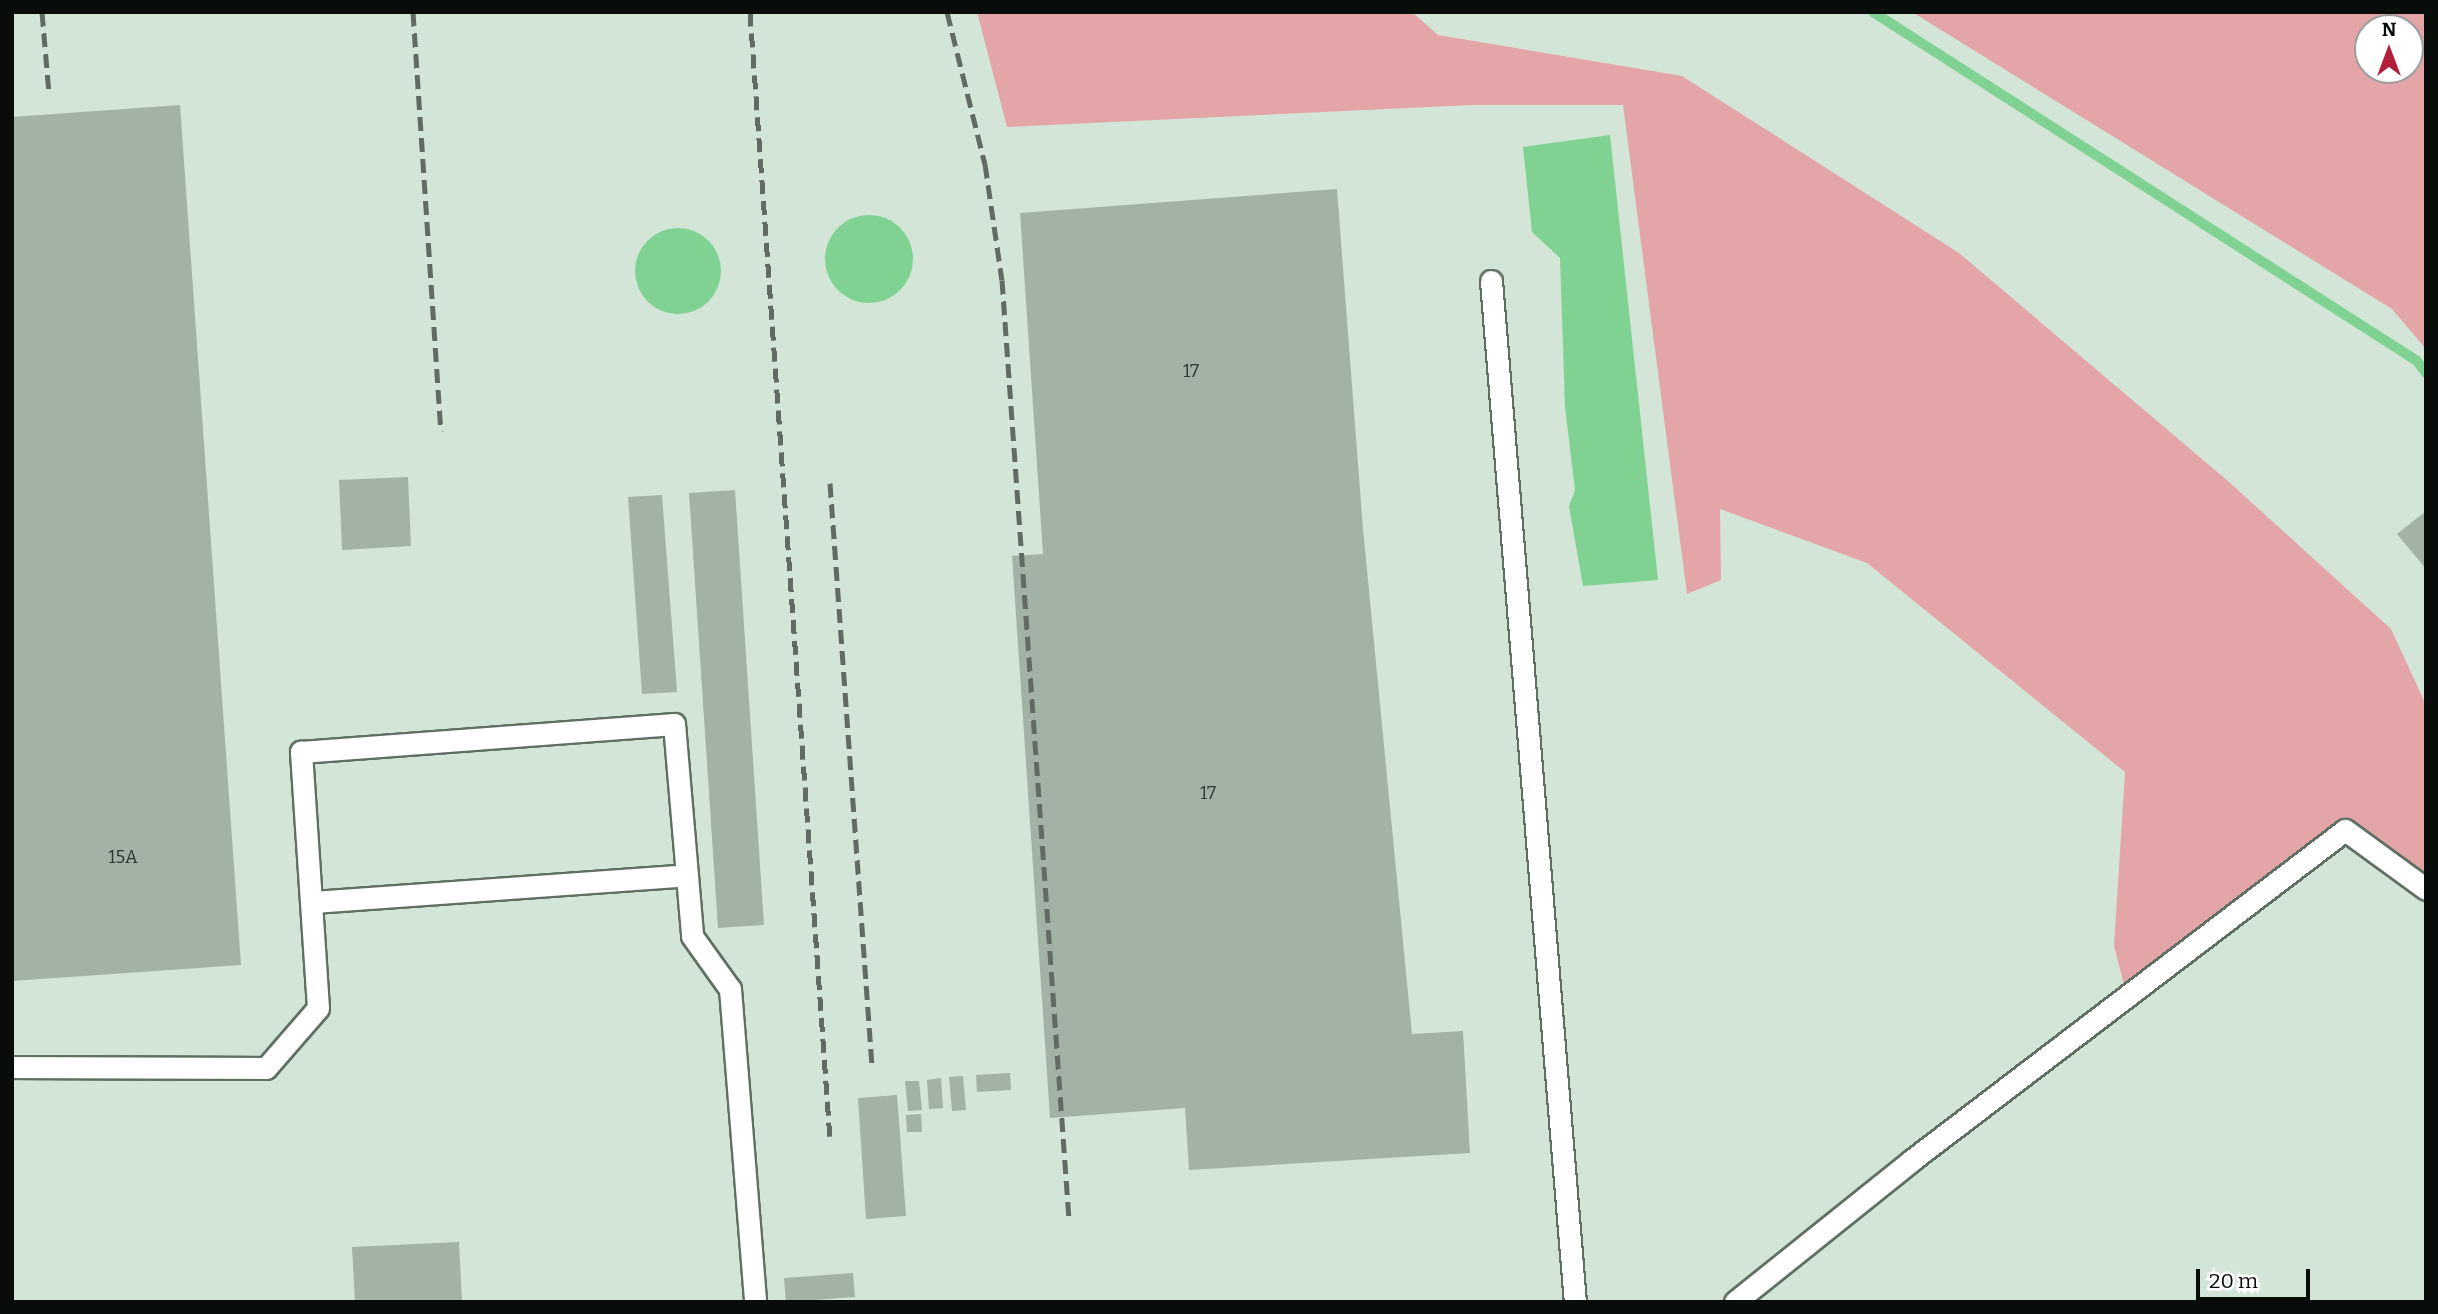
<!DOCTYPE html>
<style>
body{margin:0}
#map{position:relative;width:2438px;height:1314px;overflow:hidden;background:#d3e5d6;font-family:Bitter,serif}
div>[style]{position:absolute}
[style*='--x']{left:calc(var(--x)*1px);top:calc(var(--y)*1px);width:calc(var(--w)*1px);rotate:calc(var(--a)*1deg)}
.green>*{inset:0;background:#e4a5a8}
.water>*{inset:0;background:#7fd292}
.round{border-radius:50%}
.stream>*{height:10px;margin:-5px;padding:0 5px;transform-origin:5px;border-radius:5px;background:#7fd292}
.building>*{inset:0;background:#a2b3a5}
.roads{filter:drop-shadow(2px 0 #5f6f62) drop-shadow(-2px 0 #5f6f62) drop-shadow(0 2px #5f6f62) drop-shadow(0 -2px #5f6f62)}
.service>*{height:21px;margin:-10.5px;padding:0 10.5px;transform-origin:10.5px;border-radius:10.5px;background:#fff}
.rail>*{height:5px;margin-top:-2.5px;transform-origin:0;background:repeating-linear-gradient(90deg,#616b63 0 14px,transparent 0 21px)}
span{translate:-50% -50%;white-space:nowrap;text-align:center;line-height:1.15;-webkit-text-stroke:7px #fff;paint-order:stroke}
.number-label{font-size:18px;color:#2e3630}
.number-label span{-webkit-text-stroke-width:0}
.frame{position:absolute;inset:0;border:14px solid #080d09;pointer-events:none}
.north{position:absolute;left:2354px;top:14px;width:70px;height:70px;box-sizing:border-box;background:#fff;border:2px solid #9c9e9d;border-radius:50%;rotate:0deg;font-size:19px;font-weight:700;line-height:28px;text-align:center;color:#080d09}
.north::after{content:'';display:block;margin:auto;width:24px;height:32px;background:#b21f3d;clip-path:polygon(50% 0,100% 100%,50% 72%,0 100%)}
.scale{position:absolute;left:2196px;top:1269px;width:114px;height:32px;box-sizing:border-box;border:4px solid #080d09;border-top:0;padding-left:9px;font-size:21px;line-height:24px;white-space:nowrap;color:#080d09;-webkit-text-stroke:5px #fff;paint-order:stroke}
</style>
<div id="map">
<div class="green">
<div style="clip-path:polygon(977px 12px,1412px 12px,1438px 35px,1682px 76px,1959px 253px,2229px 482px,2391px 629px,2426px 705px,2426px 889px,2345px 830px,2127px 996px,2114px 946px,2125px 772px,1867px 563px,1720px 509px,1721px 580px,1687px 594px,1623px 105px,1472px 105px,1007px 127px)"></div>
<div style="clip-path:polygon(evenodd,1912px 12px,2426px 12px,2426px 349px,2392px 309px,1912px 12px,2368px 28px,2410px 28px,2410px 70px,2368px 70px,2368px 28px)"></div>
</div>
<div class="water">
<div style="clip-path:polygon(1610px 135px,1658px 580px,1583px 586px,1569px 506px,1575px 490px,1565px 407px,1560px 258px,1532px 232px,1523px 147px)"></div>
<div class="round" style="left:825px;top:215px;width:88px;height:88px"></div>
<div class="round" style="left:635px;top:228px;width:86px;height:86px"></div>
</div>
<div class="stream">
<div style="--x:1873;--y:12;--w:646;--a:32.68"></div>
<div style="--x:2417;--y:361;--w:15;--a:53"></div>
</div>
<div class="building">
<div style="clip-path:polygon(180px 105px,241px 965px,12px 981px,12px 117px)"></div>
<div style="clip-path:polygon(1337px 189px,1363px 529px,1412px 1034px,1463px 1031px,1470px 1153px,1189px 1170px,1185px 1108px,1050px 1118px,1012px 556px,1043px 554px,1020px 213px)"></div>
<div style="clip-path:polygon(408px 477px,411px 546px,342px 550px,339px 480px)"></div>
<div style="clip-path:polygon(735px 490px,764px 925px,718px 928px,689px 493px)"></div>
<div style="clip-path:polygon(662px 495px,677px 692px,642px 694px,628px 497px)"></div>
<div style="clip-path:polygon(2426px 511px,2426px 569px,2397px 534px)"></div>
<div style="clip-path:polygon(1010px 1073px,1011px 1090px,977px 1092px,976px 1075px)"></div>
<div style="clip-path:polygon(963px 1076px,966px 1110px,952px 1111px,949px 1077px)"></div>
<div style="clip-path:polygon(941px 1078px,943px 1108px,929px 1109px,927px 1080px)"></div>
<div style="clip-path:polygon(905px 1081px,919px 1081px,922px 1110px,908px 1111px)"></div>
<div style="clip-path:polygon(897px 1095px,906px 1216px,866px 1219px,858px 1098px)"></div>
<div style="clip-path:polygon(921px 1114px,922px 1132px,907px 1132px,906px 1115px)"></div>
<div style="clip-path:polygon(459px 1242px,462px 1302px,355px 1302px,352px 1247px)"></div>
<div style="clip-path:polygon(853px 1273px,855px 1297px,786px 1302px,784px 1278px)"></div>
</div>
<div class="roads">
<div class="service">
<div style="--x:1491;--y:281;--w:1024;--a:85.3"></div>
<div style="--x:313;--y:902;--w:375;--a:-4.1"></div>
<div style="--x:12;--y:1067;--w:254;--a:0.2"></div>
<div style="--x:266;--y:1068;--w:79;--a:-49.1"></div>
<div style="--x:318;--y:1008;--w:257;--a:-93.8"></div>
<div style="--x:301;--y:752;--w:374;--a:-4.3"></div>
<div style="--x:674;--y:724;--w:213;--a:85.1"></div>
<div style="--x:692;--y:936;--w:65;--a:54.4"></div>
<div style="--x:730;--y:989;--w:314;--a:85.4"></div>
<div style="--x:1735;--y:1302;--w:227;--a:-38.7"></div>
<div style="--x:1912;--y:1160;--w:544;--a:-37.31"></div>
<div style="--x:2345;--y:830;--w:100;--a:36.1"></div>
</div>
</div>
<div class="rail">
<div style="--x:42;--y:12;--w:81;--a:85.1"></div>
<div style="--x:413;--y:12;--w:420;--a:86.2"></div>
<div style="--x:750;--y:12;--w:1129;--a:85.94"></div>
<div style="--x:947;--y:12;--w:157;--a:76"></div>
<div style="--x:985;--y:164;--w:117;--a:81.7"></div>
<div style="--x:1002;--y:280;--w:942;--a:85.92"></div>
<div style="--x:830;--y:483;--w:585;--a:85.88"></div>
</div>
<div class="number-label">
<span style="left:1191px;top:371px">17</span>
<span style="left:1208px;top:793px">17</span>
<span style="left:123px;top:857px">15A</span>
</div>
<div class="frame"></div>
<div class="north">N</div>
<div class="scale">20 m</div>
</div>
